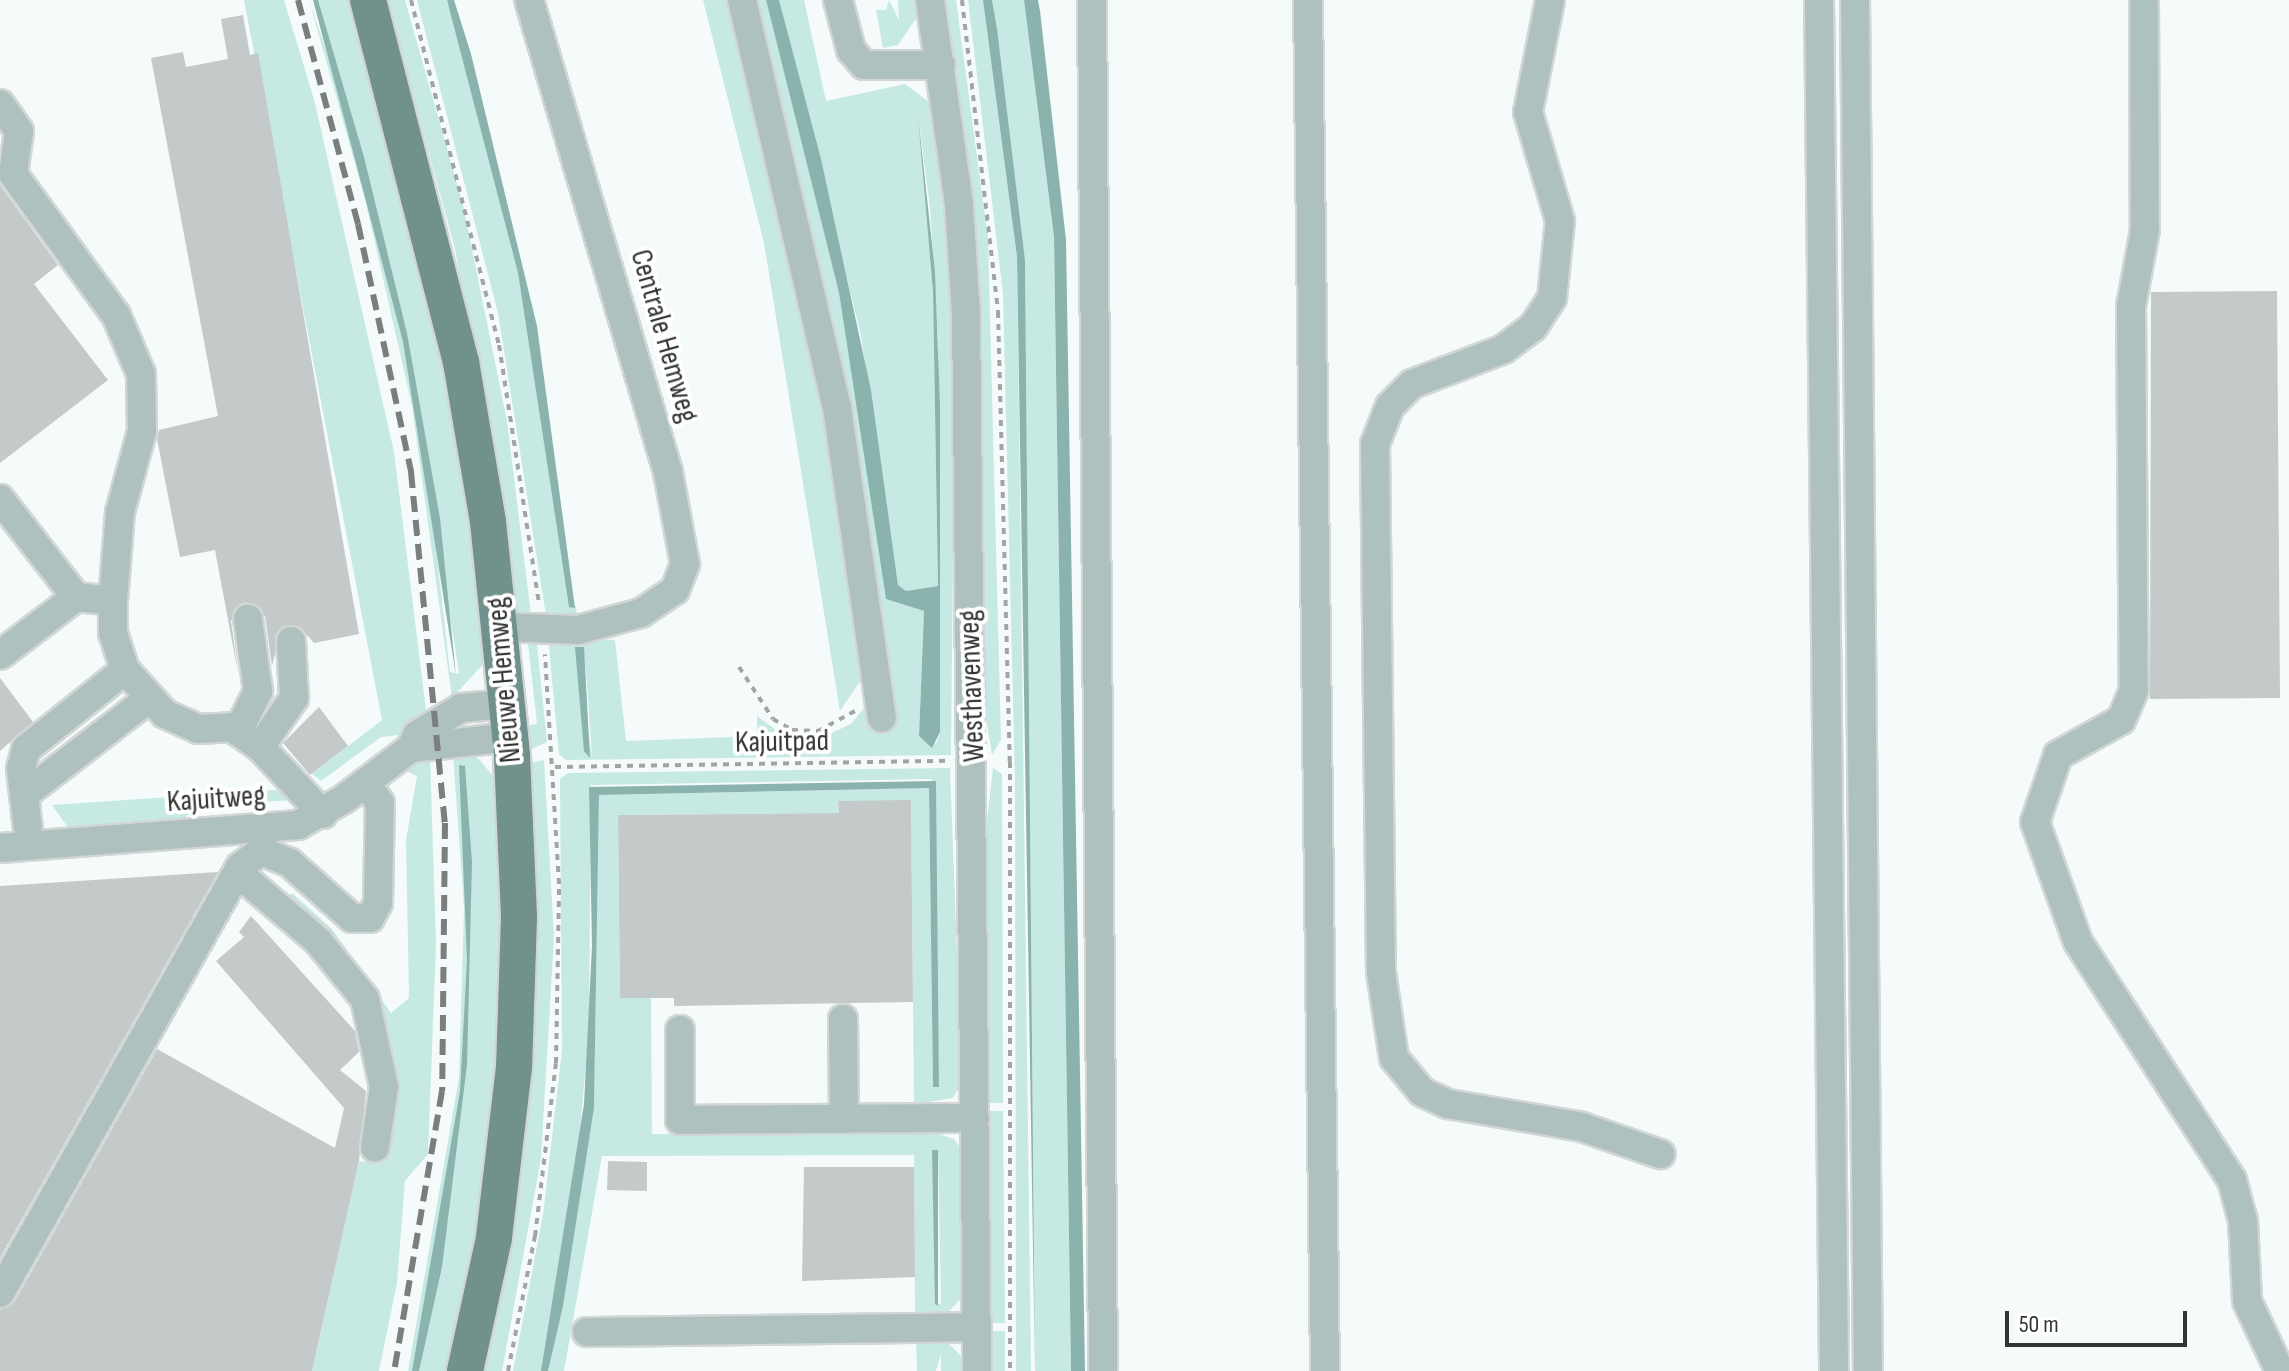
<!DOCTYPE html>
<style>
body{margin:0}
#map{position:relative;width:2289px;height:1371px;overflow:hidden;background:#f5fbfa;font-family:"Sofia Sans Condensed",sans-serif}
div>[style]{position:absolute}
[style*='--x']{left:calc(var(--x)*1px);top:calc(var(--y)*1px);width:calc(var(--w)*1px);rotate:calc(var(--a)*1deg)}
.green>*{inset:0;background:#c7e9e4}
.water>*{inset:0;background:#8bb3ad}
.building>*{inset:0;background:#c4cac9}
.path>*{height:4px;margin-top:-2px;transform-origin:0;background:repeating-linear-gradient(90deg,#a1a6a5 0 6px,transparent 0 12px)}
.roads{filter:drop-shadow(2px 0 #d2d7d6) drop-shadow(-2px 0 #d2d7d6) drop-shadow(0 2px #d2d7d6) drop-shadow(0 -2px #d2d7d6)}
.minor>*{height:28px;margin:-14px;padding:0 14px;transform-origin:14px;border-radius:14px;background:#afc1be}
.major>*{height:36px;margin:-18px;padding:0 18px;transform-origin:18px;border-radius:18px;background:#70918c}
.rail>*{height:6px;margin-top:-3px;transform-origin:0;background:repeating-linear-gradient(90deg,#7a7e7d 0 16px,transparent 0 24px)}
span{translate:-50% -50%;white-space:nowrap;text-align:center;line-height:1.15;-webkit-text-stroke:8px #fff;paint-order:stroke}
.street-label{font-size:30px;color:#333534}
.scale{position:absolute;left:2005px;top:1311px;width:182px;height:36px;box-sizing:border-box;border:4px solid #333534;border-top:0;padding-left:10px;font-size:24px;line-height:28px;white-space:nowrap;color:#333534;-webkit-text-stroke:6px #fff;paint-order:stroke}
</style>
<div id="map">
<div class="green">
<div style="clip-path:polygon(244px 0,284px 0,315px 103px,394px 452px,427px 718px,406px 734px,381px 737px,321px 781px,312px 774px,382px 720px)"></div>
<div style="clip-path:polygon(309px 0,345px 105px,403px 342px,431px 505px,450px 672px,459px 674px,407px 333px,318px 0,349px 0,430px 297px,461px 457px,485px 662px,452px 698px,412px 406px,365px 199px)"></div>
<div style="clip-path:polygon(387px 0,405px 0,463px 205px,507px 421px,531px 615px,517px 617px,455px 249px)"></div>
<div style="clip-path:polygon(417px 0,447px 0,472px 88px,518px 273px,569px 606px,576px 606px,578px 623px,547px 622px,498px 313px)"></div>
<div style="clip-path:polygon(703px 0,735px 0,807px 297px,863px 677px,840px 711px,764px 243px)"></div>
<div style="clip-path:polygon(evenodd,749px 0,766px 0,839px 293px,886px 599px,924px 611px,919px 736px,936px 744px,940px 732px,938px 339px,930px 208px,917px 106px,933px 292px,938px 586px,906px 591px,898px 585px,861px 336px,779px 0,804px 0,826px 101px,905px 84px,933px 105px,955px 341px,951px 755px,566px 760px,559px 754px,548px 637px,615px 640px,626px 741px,757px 736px,757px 716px,780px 733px,821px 738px,851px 724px,871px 699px,890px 724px,749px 0,583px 647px,586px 670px,592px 757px,576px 648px,583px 647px)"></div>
<div style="clip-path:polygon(889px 0,899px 20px,898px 0,917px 0,919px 14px,898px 45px,883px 48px,876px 10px,886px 10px)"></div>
<div style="clip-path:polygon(942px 0,956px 0,988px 239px,1001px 740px,992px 755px,984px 706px,971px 192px)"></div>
<div style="clip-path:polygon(968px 0,983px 0,1017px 257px,1031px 1371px,1016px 1371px,1015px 783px,1003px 294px)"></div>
<div style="clip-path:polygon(992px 0,1024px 0,1054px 237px,1071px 1371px,1035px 1371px,1025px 260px)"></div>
<div style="clip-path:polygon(536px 634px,547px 742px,530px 750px,530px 725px,537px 724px,527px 635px)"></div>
<div style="clip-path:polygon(462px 753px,478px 758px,494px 777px,502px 929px,497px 1066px,473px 1254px,448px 1371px,408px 1371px,459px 1078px,464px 908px,453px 754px)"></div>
<div style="clip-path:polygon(430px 756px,436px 944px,428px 1154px,405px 1181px,397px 1283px,379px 1371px,312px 1371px,359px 1161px,381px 1163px,390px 1062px,284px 902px,292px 893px,332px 929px,391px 1013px,409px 998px,406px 840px,417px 776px,404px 770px)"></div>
<div style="clip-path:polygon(544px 760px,554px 937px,541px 1159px,502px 1371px,484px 1371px,526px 1136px,536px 971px,530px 763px)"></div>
<div style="clip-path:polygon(evenodd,950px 768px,962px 1083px,953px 1098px,914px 1104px,911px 801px,838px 802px,839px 813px,618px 815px,620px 998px,651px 998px,652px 1134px,935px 1133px,954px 1139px,961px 1149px,963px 1296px,942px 1319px,915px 1319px,914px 1155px,602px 1156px,564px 1371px,548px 1371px,594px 1108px,599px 795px,929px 788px,933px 1087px,939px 1086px,932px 779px,591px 785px,589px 1029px,576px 1176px,541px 1371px,513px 1371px,543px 1215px,562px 1050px,560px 779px,568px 773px,950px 768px,938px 1150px,941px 1303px,936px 1305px,932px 1151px,938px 1150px)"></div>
<div style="clip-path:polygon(993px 768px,1002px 774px,1003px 1103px,988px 1103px,985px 839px)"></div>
<div style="clip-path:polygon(291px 789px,292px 800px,198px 806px,181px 821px,69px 829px,52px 805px)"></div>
<div style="clip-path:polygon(988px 1111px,1003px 1111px,1005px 1323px,990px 1323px)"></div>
<div style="clip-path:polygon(990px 1331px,1005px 1331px,1005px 1371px,990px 1371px)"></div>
<div style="clip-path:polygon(916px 1338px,943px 1338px,964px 1359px,964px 1371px,941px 1371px,941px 1354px,936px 1371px,917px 1371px)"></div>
</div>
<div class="water">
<div style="clip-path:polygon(313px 0,318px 0,364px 157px,407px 333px,440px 518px,456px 676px,403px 342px)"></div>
<div style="clip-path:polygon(447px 0,454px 0,471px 54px,537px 326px,575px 608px,569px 607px,518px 273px)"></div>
<div style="clip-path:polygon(766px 0,779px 0,821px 159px,871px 390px,898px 585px,906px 591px,938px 586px,933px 292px,917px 106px,935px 272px,940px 406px,940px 732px,932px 748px,919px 736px,924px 611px,886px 599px,839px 293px)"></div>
<div style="clip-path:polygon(983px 0,992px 0,997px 29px,1025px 260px,1035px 1371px,1017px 257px)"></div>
<div style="clip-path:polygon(1024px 0,1038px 0,1040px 11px,1066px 240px,1085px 1371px,1071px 1371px,1054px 237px)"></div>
<div style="clip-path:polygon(575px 647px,584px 647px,590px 758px,584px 751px)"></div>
<div style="clip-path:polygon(459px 765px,465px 766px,472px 862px,467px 1065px,442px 1267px,419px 1371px,412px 1371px,460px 1091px,467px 960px)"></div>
<div style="clip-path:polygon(936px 781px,939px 1087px,933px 1087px,929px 788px,599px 795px,594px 1108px,563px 1306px,548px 1371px,541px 1371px,584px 1104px,592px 946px,589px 787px)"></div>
<div style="clip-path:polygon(932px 1150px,938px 1150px,938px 1306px,935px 1304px)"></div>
</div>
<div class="building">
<div style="clip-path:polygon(243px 15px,250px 55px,258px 53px,359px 634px,314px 643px,299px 626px,282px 626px,272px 666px,265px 616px,245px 602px,231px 621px,238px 673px,215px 550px,180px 557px,157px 439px,159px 430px,218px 416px,151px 58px,183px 52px,186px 67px,228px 59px,221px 19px)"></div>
<div style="clip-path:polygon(0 185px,58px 265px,34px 284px,108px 380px,0 463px)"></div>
<div style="clip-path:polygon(2277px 291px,2280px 698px,2150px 699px,2151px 292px)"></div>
<div style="clip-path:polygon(0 678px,33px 722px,0 751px)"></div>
<div style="clip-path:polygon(319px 707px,348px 746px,310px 775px,283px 743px)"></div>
<div style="clip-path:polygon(911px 800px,913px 1002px,674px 1006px,674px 998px,620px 998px,618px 815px,839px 813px,838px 801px)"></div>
<div style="clip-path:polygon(218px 872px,0 1258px,0 886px)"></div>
<div style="clip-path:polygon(251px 916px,355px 1031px,359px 1052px,340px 1070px,366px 1091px,359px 1161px,312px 1371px,0 1371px,0 1310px,15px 1301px,157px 1049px,335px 1148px,344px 1108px,216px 961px,244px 937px,239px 932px)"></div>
<div style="clip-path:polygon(608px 1161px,647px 1162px,647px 1191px,607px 1190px)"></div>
<div style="clip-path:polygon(804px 1167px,914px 1167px,915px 1277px,802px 1281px)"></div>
</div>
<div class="path">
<div style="--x:411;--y:0;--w:356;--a:75.7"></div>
<div style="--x:499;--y:345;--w:260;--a:81.2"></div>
<div style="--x:962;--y:0;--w:314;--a:83.4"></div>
<div style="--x:998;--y:312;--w:450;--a:88.5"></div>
<div style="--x:1010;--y:762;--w:609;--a:90"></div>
<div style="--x:739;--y:667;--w:62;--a:56.8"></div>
<div style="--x:773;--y:719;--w:22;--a:30"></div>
<div style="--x:792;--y:730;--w:26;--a:2"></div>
<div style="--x:818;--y:731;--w:42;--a:-28.4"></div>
<div style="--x:555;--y:767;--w:393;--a:-0.9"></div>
<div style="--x:508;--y:1371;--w:138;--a:-78.7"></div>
<div style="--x:535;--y:1236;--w:174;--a:-83.1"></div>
<div style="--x:556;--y:1063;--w:179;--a:-89"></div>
<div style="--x:559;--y:884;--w:230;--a:-93.5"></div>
</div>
<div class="roads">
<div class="minor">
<div style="--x:742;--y:0;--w:418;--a:76.9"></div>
<div style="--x:837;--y:407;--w:314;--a:81.8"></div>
<div style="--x:838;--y:0;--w:52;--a:75.4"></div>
<div style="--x:851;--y:50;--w:20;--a:49"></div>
<div style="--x:864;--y:65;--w:77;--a:0"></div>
<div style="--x:930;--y:0;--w:207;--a:81.9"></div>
<div style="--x:959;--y:205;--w:107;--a:86.3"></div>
<div style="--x:966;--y:312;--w:1059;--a:89.4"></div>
<div style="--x:1092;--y:0;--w:1371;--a:89.54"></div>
<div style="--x:1308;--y:0;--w:1371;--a:89.29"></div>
<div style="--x:1550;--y:0;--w:114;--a:101.1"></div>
<div style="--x:1528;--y:112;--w:114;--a:73.6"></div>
<div style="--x:1560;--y:221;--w:77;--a:95.9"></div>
<div style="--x:1552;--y:298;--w:35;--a:123"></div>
<div style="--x:1533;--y:327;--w:36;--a:143"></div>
<div style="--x:1504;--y:349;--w:98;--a:159.2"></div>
<div style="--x:1412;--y:384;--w:31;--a:135"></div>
<div style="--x:1390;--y:406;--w:41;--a:111.5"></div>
<div style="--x:1375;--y:444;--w:528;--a:89.35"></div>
<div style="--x:1381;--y:972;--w:87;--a:81.4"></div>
<div style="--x:1394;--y:1058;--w:44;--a:50.5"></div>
<div style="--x:1422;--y:1092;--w:29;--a:25"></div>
<div style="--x:1448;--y:1104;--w:136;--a:9.7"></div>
<div style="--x:1582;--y:1127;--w:83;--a:19.1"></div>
<div style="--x:1819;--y:0;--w:1371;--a:89.37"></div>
<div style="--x:1855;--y:0;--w:1371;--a:89.46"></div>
<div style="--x:2144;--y:0;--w:230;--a:89.8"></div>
<div style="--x:2145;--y:230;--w:77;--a:100.4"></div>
<div style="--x:2131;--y:306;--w:384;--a:89.6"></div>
<div style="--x:2134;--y:690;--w:33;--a:113"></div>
<div style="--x:2121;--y:720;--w:72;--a:150.9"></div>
<div style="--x:2058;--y:755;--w:71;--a:108.9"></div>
<div style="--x:2035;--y:822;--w:127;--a:70.3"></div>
<div style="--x:2078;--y:942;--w:283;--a:57.1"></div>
<div style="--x:2232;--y:1180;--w:42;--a:75"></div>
<div style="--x:2243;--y:1221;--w:80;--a:87.1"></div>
<div style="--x:2247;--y:1301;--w:77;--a:64.8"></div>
<div style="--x:0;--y:104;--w:33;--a:55"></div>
<div style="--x:19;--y:131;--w:43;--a:97.9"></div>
<div style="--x:13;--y:174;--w:175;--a:53.9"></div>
<div style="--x:116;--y:315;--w:64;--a:67"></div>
<div style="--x:141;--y:374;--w:57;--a:89"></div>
<div style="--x:142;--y:431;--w:84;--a:105.2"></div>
<div style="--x:120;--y:512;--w:89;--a:94.5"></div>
<div style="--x:113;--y:601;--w:32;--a:90"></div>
<div style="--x:113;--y:633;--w:39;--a:72"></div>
<div style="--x:125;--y:670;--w:59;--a:47.7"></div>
<div style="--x:165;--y:714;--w:36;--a:24"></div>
<div style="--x:198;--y:729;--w:34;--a:-3"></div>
<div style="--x:232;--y:727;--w:34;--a:36"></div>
<div style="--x:260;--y:747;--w:92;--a:46.8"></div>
<div style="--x:0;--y:499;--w:124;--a:52.2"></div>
<div style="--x:501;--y:627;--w:77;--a:2.2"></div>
<div style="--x:578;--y:630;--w:65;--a:-15.1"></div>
<div style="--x:641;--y:613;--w:41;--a:-34.1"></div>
<div style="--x:675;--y:590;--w:28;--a:-69"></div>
<div style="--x:685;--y:564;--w:94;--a:-100.5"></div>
<div style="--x:668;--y:472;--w:492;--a:-106.4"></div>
<div style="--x:0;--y:655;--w:96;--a:-37.3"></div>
<div style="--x:76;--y:597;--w:37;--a:6"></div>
<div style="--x:238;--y:732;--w:46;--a:-64"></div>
<div style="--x:258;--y:691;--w:73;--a:-97.9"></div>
<div style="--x:260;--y:747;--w:60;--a:-55.2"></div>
<div style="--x:294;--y:698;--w:57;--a:-93"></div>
<div style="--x:411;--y:748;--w:100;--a:-6.3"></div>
<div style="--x:24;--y:795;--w:155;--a:-37.7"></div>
<div style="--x:30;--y:846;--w:78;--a:-96.7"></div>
<div style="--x:21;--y:769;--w:21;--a:-76"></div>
<div style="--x:26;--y:749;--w:127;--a:-38.6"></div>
<div style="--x:0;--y:848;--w:299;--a:-4.4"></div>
<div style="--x:298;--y:825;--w:53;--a:-29.5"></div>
<div style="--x:344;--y:799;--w:84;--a:-37.3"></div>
<div style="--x:411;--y:748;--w:14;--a:-65"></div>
<div style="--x:417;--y:735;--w:52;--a:-31.5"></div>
<div style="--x:461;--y:708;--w:46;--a:-5"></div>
<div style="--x:261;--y:851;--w:31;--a:22"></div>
<div style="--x:290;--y:863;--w:83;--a:41.6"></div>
<div style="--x:352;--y:918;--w:18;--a:0"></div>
<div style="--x:370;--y:918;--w:17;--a:-62"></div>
<div style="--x:378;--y:903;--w:100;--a:-88.9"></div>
<div style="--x:380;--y:803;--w:25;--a:-127"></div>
<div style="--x:237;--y:872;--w:106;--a:40.4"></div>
<div style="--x:318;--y:941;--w:75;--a:51"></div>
<div style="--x:365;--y:999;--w:90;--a:77.8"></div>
<div style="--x:384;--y:1087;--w:61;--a:98.5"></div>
<div style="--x:843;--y:1019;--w:100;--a:89.4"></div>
<div style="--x:680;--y:1030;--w:90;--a:90"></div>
<div style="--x:680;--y:1120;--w:295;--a:-0.4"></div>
<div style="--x:0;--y:1293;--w:489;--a:-60.6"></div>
<div style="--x:240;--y:867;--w:26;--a:-37"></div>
<div style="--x:261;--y:851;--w:21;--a:-85"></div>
<div style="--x:587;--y:1332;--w:390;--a:-0.7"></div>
</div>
<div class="major">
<div style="--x:368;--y:0;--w:374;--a:75.6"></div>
<div style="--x:461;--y:362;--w:162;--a:80.4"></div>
<div style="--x:488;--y:522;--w:235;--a:84.1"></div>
<div style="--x:512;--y:756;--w:162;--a:87.5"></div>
<div style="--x:519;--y:918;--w:149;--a:91.9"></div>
<div style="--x:514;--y:1067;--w:172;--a:96.7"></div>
<div style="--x:494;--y:1238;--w:136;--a:102.3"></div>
</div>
</div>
<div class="rail">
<div style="--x:298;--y:0;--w:232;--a:75"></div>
<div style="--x:358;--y:224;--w:254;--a:77.9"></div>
<div style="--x:411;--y:472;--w:353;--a:84.5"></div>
<div style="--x:445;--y:823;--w:268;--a:90.6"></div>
<div style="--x:442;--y:1091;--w:284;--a:99.7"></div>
</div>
<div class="street-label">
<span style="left:664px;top:336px;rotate:74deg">Centrale Hemweg</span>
<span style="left:504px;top:680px;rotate:-95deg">Nieuwe Hemweg</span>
<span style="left:972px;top:686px;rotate:-92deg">Westhavenweg</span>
<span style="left:782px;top:742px;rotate:-1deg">Kajuitpad</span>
<span style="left:216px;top:799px;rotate:-4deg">Kajuitweg</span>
</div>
<div class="scale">50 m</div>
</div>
